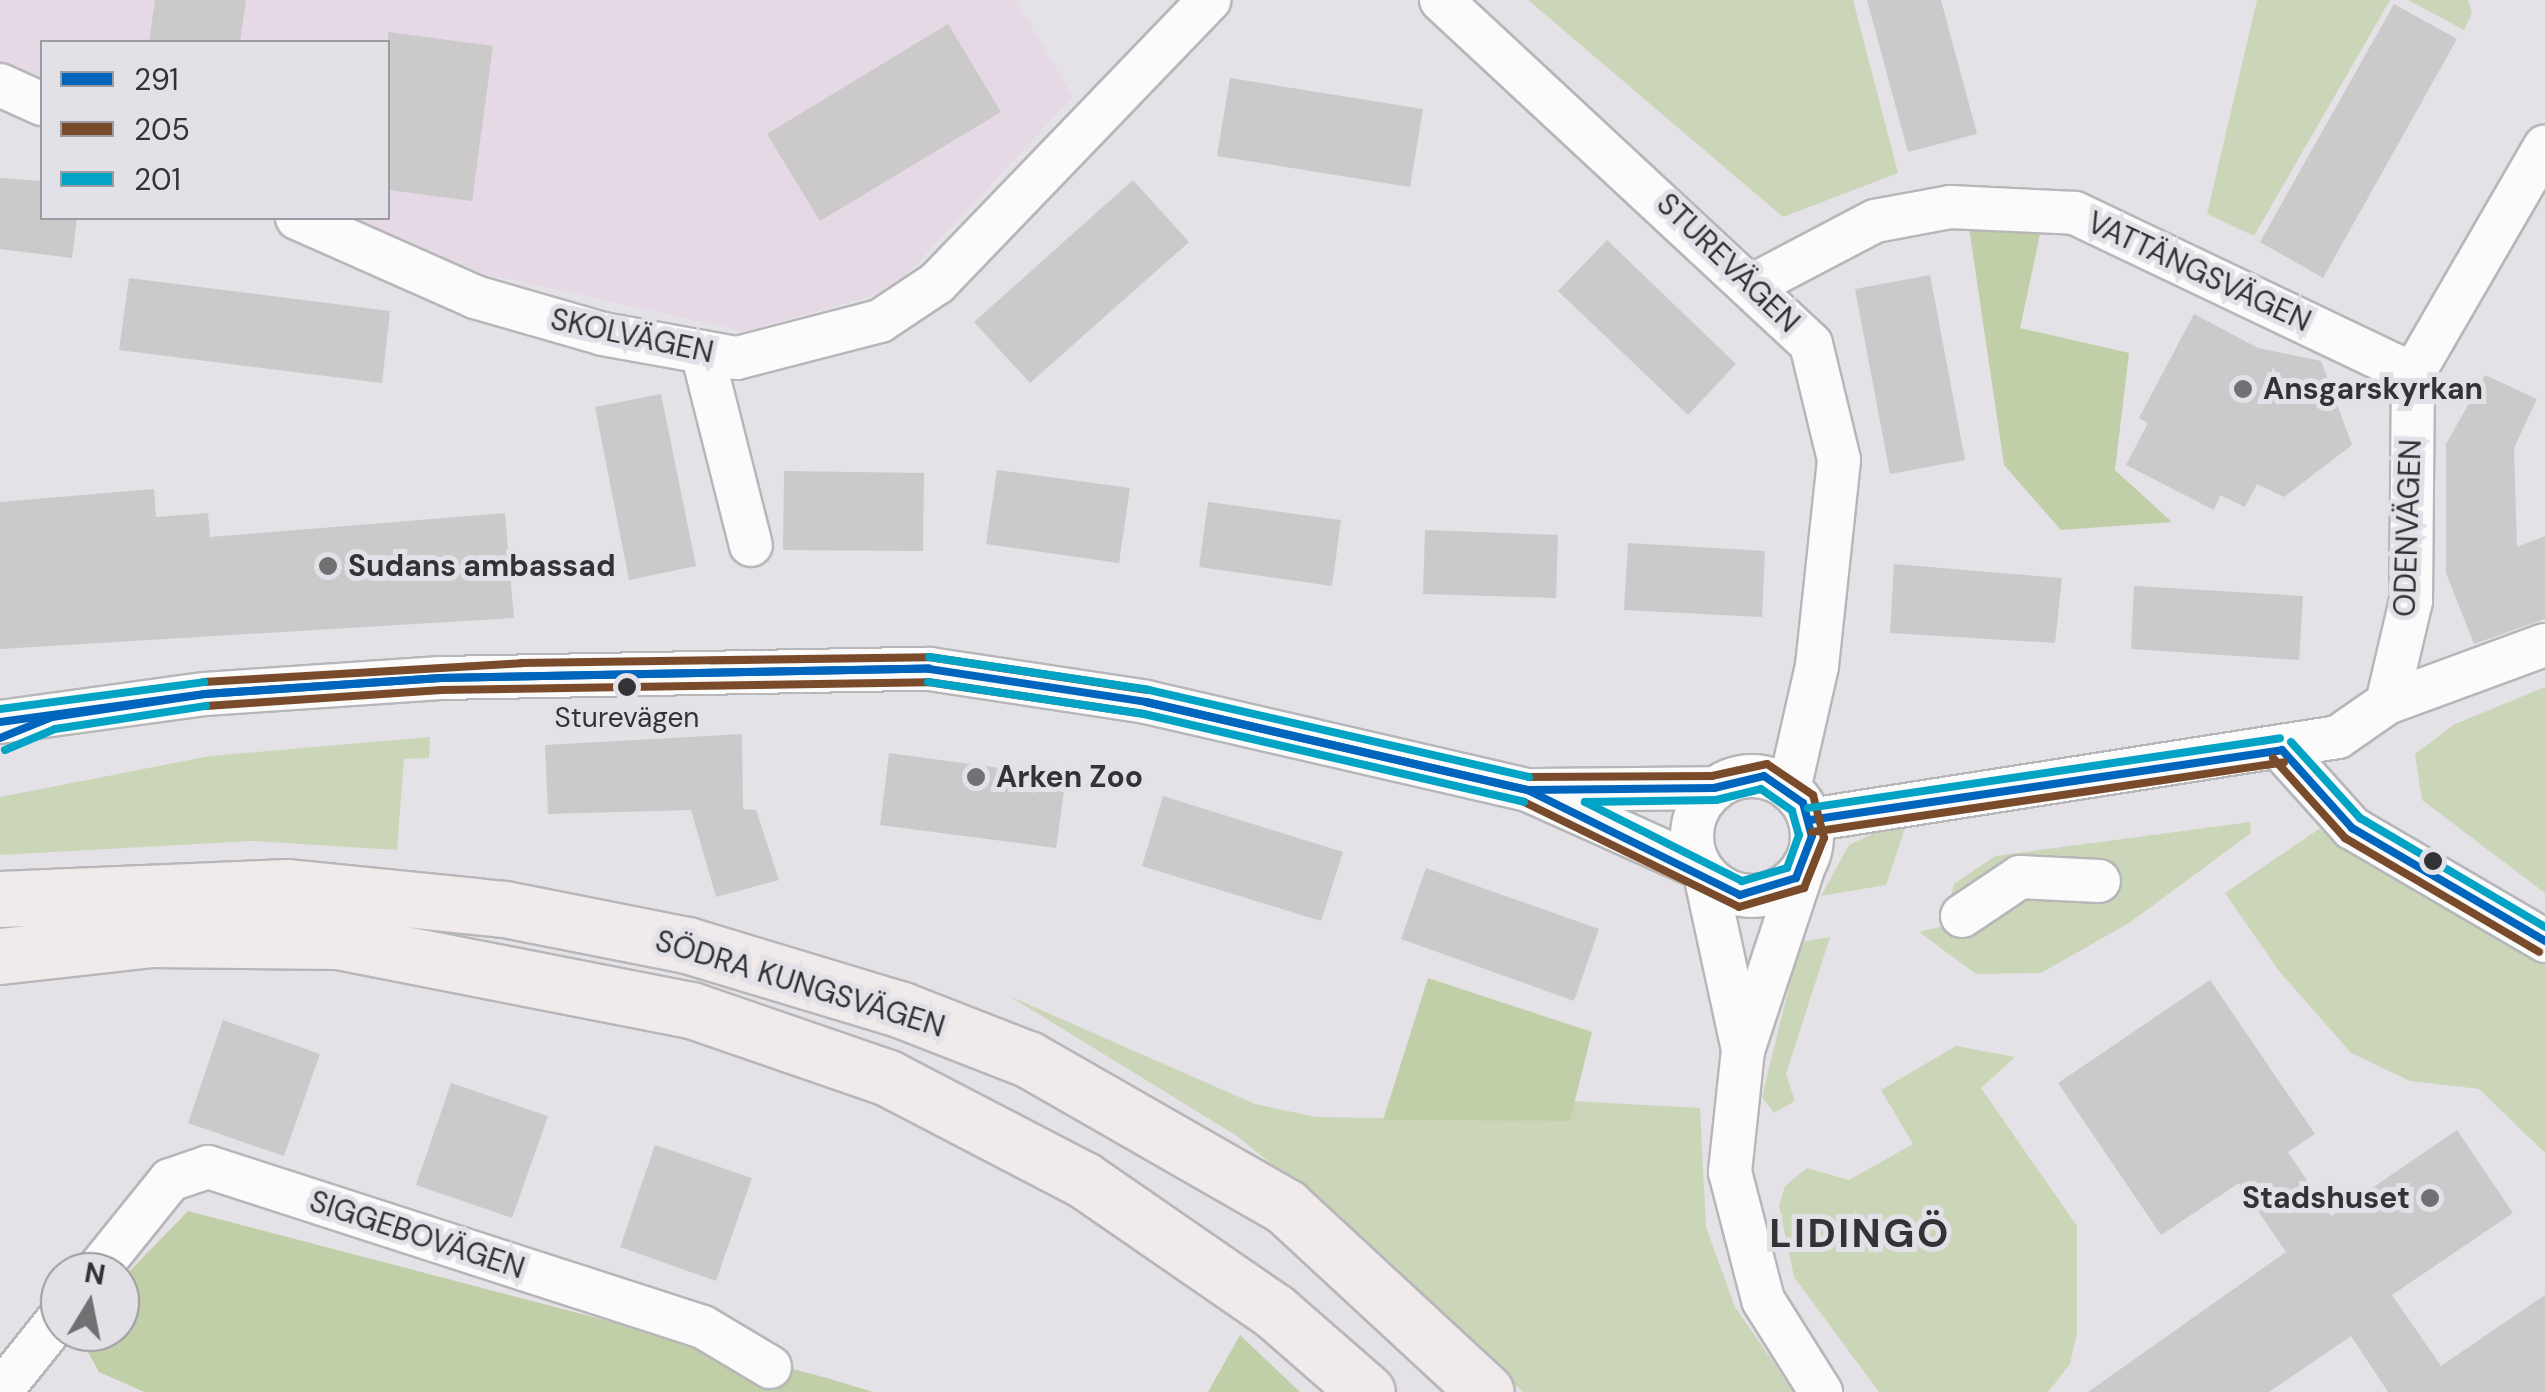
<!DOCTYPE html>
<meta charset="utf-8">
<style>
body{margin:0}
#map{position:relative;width:2545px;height:1392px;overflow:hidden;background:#e4e2e7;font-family:"DM Sans",sans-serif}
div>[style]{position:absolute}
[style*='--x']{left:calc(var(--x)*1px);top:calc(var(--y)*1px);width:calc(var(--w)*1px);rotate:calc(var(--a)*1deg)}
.education>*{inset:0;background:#e4d9e4}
.green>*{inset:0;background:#cbd6b9}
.forest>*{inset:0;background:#c1cfa8}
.building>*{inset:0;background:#cbc9ca}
.roads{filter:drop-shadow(2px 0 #b7b6b9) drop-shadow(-2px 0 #b7b6b9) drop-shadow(0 2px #b7b6b9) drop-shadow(0 -2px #b7b6b9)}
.minor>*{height:42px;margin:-21px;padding:0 21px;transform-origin:21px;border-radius:21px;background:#fbfbfb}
.minor>.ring{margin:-21px;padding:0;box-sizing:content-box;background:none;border:42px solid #fbfbfb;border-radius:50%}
.major>*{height:55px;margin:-27.5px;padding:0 27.5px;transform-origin:27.5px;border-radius:27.5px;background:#f1eaea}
.bus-1>*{height:8px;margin:-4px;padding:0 4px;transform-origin:4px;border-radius:4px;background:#0065bd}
.bus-2>*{height:8px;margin:-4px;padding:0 4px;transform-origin:4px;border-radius:4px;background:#7a4b2a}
.bus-3>*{height:8px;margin:-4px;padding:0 4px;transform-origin:4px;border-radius:4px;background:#03a3c6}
.dots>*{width:28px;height:28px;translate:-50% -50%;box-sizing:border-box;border:5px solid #e3e1e8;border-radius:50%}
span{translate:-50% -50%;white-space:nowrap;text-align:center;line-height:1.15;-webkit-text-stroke:10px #e3e1e8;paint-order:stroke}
.bus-label{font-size:28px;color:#333335}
.street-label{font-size:30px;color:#333335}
.poi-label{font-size:30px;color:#333335;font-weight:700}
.left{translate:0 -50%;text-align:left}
.right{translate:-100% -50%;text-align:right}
.district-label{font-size:40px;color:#333335;font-weight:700;letter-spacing:2.5px}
.legend{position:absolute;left:40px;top:40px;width:350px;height:180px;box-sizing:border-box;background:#e3e1e8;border:2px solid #9d9ba0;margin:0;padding:12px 18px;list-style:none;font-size:30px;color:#333335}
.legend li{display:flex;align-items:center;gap:20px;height:50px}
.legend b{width:50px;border:2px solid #9d9ba0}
.north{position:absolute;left:40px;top:1252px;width:100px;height:100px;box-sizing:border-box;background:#e3e1e8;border:2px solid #9d9ba0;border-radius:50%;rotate:10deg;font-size:28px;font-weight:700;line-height:40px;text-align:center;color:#333335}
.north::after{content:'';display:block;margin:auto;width:35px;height:45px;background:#717073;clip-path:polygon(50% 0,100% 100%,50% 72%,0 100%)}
</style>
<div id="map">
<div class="education">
<div style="clip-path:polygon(0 0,1016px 0,1073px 97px,891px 291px,743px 331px,467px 270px,348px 218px,388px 218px,388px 42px,42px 42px,42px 83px,0 64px)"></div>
</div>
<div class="green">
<div style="clip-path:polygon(1528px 0,1853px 0,1898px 173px,1783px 217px)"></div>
<div style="clip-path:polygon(2257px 0,2390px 0,2254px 236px,2207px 214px)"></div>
<div style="clip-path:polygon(2408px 0,2468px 0,2472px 13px,2464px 30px)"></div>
<div style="clip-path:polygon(2545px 687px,2545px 893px,2422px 800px,2415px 754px,2455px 724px)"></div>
<div style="clip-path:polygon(430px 737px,429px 758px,404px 759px,397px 850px,252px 841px,0 855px,0 797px,210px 756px)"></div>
<div style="clip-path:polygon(1909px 816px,1886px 885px,1821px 896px,1849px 845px)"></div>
<div style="clip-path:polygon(2250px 822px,2251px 833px,2129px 923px,2041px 973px,1976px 974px,1919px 932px,1943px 926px,1954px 884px,1995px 856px)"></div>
<div style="clip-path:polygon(2319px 829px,2545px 963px,2545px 1153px,2479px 1089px,2410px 1081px,2351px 1053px,2279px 971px,2225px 893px)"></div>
<div style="clip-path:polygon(1830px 937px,1786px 1074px,1795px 1101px,1774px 1113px,1762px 1097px,1800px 942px)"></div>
<div style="clip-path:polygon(1009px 996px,1255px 1104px,1316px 1117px,1569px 1121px,1572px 1101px,1700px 1108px,1706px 1227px,1735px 1307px,1794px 1392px,1523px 1392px,1368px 1243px,1237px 1136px)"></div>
<div style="clip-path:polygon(1956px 1046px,2015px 1057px,1981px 1088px,2077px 1226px,2077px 1333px,2070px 1364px,2048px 1392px,1879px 1392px,1794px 1277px,1779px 1206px,1785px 1186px,1807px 1168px,1849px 1180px,1913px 1144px,1881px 1090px)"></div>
</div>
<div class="forest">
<div style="clip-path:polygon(1968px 221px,2042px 225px,2020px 328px,2129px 353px,2115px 470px,2172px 522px,2061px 530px,2004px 465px)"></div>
<div style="clip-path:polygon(1428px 978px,1592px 1032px,1570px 1121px,1383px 1120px)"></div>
<div style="clip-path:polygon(188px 1211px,827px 1378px,873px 1392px,144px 1392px,99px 1372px,77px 1332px,120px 1332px,120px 1281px)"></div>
<div style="clip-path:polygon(1240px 1335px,1300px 1392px,1208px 1392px)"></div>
</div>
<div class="building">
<div style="clip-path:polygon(155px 0,246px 0,240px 42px,149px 42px)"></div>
<div style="clip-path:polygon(1867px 0,1941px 0,1977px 134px,1908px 152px)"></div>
<div style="clip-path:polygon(2394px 4px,2457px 39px,2323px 278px,2260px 242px)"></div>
<div style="clip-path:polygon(948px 24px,1001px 112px,820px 221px,767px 134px)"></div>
<div style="clip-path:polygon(388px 32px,493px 46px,472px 201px,388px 190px)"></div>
<div style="clip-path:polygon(1230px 78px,1423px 109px,1410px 187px,1217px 156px)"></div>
<div style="clip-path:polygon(0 178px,42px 181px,42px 218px,77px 218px,72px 258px,0 249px)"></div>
<div style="clip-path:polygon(1133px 180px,1189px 242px,1030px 383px,974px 322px)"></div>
<div style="clip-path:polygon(1607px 240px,1736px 364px,1688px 415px,1558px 291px)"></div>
<div style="clip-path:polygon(1930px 275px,1965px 460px,1890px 474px,1855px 289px)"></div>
<div style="clip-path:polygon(129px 278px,390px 311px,382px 383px,119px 350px)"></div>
<div style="clip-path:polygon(2194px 314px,2258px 348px,2321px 361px,2352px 445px,2284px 497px,2257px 484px,2245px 507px,2220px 495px,2214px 510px,2126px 465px,2148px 423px,2139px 418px)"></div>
<div style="clip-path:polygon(2485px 375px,2537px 399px,2514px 448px,2517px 547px,2545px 536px,2545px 619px,2474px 644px,2446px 573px,2446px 444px)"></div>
<div style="clip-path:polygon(661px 394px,696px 566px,629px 580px,595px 407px)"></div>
<div style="clip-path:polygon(997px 470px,1130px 488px,1119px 563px,986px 544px)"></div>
<div style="clip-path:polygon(784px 471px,924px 473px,923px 551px,783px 550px)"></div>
<div style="clip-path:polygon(154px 489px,156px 517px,208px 513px,210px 537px,505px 513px,514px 618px,0 649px,0 502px)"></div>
<div style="clip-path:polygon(1208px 502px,1341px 520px,1332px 586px,1199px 567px)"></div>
<div style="clip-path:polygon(1425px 530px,1558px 535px,1556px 598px,1423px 594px)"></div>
<div style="clip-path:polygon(1628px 543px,1765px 551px,1762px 617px,1624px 610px)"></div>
<div style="clip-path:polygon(1894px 564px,2062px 578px,2055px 643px,1890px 633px)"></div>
<div style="clip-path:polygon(2134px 586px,2303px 596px,2299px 660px,2131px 649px)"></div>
<div style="clip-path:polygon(742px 734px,743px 809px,756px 810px,779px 880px,716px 897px,691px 810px,548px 814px,545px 745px)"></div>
<div style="clip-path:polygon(889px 753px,1066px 777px,1056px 848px,880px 825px)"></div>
<div style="clip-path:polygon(1163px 796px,1343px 852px,1321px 921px,1142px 866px)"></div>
<div style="clip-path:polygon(1426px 868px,1599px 929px,1574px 1001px,1401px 939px)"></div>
<div style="clip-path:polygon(2210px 980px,2315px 1134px,2288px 1152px,2331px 1216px,2457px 1130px,2513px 1213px,2392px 1295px,2441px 1366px,2545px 1295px,2545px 1392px,2388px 1392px,2351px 1336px,2269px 1392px,2088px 1392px,2286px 1252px,2239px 1183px,2161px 1235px,2058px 1083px)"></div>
<div style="clip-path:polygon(223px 1020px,320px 1054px,284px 1156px,188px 1123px)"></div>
<div style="clip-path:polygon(451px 1083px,548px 1116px,512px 1218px,416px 1185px)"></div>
<div style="clip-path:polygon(655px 1145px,752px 1178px,716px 1281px,620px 1247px)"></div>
</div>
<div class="roads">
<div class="minor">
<div style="--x:1441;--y:0;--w:505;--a:42.91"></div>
<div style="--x:1811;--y:344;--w:119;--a:76.4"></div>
<div style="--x:1839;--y:460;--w:207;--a:96.1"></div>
<div style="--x:1817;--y:666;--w:126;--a:102.8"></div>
<div style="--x:0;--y:85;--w:46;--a:24.3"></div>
<div style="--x:297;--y:218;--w:195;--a:23.9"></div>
<div style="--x:475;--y:297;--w:133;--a:16.1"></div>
<div style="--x:603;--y:334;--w:136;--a:10.2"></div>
<div style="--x:737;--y:358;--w:148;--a:-14.5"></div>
<div style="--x:880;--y:321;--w:69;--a:-33.7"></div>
<div style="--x:937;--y:283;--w:393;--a:-46.1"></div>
<div style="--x:1753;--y:285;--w:138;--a:-27.7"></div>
<div style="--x:1875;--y:221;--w:76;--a:-10.6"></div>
<div style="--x:1950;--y:207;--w:125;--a:2.7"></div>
<div style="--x:2075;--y:213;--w:374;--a:25.5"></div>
<div style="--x:702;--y:352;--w:199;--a:75.8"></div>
<div style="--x:2387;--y:703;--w:105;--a:-76.8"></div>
<div style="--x:2411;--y:601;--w:227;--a:-89.5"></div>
<div style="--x:2413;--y:374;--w:263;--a:-59.9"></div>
<div style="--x:0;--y:722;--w:207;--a:-7.8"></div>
<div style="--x:205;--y:694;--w:236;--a:-3.9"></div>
<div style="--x:440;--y:678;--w:489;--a:-1.1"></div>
<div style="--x:929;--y:669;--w:219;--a:8.6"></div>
<div style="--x:1146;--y:702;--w:392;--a:13"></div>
<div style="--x:1528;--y:790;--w:188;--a:24.2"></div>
<div style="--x:2282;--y:750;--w:105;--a:48.1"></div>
<div style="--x:2352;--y:828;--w:224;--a:30.3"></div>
<div class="ring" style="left:1692px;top:776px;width:78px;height:78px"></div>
<div style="--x:1535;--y:790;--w:179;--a:-0.6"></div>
<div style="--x:1810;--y:820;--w:534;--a:-8.93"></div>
<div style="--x:2338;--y:737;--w:60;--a:-34.8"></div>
<div style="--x:2387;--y:703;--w:168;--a:-20.2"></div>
<div style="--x:1804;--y:866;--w:194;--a:108.3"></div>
<div style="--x:1743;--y:1050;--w:123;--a:96.1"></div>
<div style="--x:1730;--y:1172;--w:132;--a:75.5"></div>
<div style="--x:1763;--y:1300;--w:109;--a:57.8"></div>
<div style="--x:1705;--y:874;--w:180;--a:77.8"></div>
<div style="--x:1962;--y:916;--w:70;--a:-33.9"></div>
<div style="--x:2020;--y:877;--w:79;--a:2.9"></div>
<div style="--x:96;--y:1272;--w:118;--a:-51.2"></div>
<div style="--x:170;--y:1180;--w:40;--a:-18.9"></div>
<div style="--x:208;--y:1167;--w:520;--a:17.91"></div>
<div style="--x:703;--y:1327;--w:78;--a:30.8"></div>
<div style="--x:0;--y:1392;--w:96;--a:-51.3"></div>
</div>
<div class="major">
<div style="--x:0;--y:899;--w:288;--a:-2.4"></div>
<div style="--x:288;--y:887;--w:218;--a:5.8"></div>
<div style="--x:505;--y:909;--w:186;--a:11.2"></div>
<div style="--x:687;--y:945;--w:225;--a:16.8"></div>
<div style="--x:902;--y:1010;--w:135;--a:21.3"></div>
<div style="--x:1028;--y:1059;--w:297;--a:29.8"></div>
<div style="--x:1286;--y:1207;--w:272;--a:42.8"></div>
<div style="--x:0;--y:956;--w:153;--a:-6.4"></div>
<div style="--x:152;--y:939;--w:186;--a:0.6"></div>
<div style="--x:338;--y:941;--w:360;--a:11.1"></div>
<div style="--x:691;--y:1010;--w:208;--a:19"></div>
<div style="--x:888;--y:1078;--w:221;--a:27.5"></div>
<div style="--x:1084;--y:1180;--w:231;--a:34.6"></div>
<div style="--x:1274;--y:1311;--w:123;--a:41.1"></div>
</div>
</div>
<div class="bus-1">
<div style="--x:929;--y:669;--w:219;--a:8.6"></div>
<div style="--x:440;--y:678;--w:489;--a:-1.1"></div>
<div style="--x:440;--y:678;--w:489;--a:-1.1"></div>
<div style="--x:205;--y:694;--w:236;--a:-3.9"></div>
<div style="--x:205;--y:694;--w:236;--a:-3.9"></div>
<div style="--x:1146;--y:702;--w:392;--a:13"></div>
<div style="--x:1146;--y:702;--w:392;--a:13"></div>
<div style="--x:0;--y:722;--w:207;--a:-7.8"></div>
<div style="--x:0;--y:738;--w:56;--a:-22"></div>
<div style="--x:52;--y:717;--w:155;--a:-8.5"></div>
<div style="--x:2282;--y:750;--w:105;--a:48.1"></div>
<div style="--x:2352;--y:828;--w:224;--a:30.3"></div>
<div style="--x:1764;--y:776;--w:47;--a:34.7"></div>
<div style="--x:1803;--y:803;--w:34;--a:75"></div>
<div style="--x:1812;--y:836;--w:45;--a:110.9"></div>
<div style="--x:1796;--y:878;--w:59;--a:163.1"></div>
<div style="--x:1740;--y:895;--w:237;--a:-153.7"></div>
<div style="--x:1528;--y:790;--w:186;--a:-0.6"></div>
<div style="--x:1714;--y:788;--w:51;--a:-13.5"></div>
<div style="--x:1810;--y:820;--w:477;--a:-8.4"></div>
</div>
<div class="bus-2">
<div style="--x:204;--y:682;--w:318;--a:-3.4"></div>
<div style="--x:521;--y:663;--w:408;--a:-0.8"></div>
<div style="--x:929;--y:657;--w:221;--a:8.6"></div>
<div style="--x:206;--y:706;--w:236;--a:-3.9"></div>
<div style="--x:441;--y:690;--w:487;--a:-0.9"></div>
<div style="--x:928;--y:682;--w:218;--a:8.4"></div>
<div style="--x:2273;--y:758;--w:108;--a:48"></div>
<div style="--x:2345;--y:838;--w:225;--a:30.4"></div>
<div style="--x:1524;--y:802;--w:239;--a:26"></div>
<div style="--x:1739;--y:907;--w:68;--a:-16.3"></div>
<div style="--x:1804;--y:888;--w:54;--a:-68.2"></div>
<div style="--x:1824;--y:838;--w:44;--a:-104.3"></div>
<div style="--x:1813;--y:795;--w:55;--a:-146"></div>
<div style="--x:1767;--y:764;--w:56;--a:167.7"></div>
<div style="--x:1712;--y:776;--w:183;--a:179.7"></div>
<div style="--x:1812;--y:832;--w:477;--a:-8.4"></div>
</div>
<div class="bus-3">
<div style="--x:929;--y:657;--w:222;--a:8.5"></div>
<div style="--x:1149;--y:690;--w:390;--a:12.9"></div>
<div style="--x:928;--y:682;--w:218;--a:8.4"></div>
<div style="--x:1144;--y:714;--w:390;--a:13"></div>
<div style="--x:0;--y:709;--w:206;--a:-7.5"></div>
<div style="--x:2291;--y:742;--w:103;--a:47.8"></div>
<div style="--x:2360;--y:818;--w:215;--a:30.5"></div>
<div style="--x:5;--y:750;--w:54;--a:-22.8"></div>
<div style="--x:55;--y:729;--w:153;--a:-8.7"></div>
<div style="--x:1761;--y:789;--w:38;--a:35"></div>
<div style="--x:1792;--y:811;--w:25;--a:74"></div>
<div style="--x:1799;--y:835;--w:35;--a:110"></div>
<div style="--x:1787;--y:868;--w:47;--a:163.9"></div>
<div style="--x:1742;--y:881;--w:176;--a:-153.3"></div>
<div style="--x:1585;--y:802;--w:131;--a:-0.9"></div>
<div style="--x:1716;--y:800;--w:46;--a:-13.7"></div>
<div style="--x:1808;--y:808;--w:477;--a:-8.4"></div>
</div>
<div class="dots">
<div style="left:2243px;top:389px;background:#717073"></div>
<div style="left:328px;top:566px;background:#717073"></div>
<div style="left:627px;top:687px;background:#333335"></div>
<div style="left:976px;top:777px;background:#717073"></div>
<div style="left:2433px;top:861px;background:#333335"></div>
<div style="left:2430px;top:1198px;background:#717073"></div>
</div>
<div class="bus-label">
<span style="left:627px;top:718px">Sturevägen</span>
</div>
<div class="street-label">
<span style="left:1728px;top:263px;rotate:44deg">STUREVÄGEN</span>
<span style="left:2199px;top:272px;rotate:25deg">VATTÄNGSVÄGEN</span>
<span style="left:632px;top:336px;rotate:12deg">SKOLVÄGEN</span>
<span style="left:2408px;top:528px;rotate:-88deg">ODENVÄGEN</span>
<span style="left:800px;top:984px;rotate:17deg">SÖDRA KUNGSVÄGEN</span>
<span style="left:417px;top:1235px;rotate:18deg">SIGGEBOVÄGEN</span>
</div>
<div class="poi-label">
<span class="left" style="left:2263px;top:389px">Ansgarskyrkan</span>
<span class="left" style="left:348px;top:566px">Sudans ambassad</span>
<span class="left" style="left:996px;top:777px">Arken Zoo</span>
<span class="right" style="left:2410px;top:1198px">Stadshuset</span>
</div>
<div class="district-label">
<span style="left:1860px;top:1233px">LIDINGÖ</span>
</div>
<ul class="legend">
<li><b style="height:12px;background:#0065bd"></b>291</li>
<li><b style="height:12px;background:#7a4b2a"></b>205</li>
<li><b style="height:12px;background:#03a3c6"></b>201</li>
</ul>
<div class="north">N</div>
</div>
